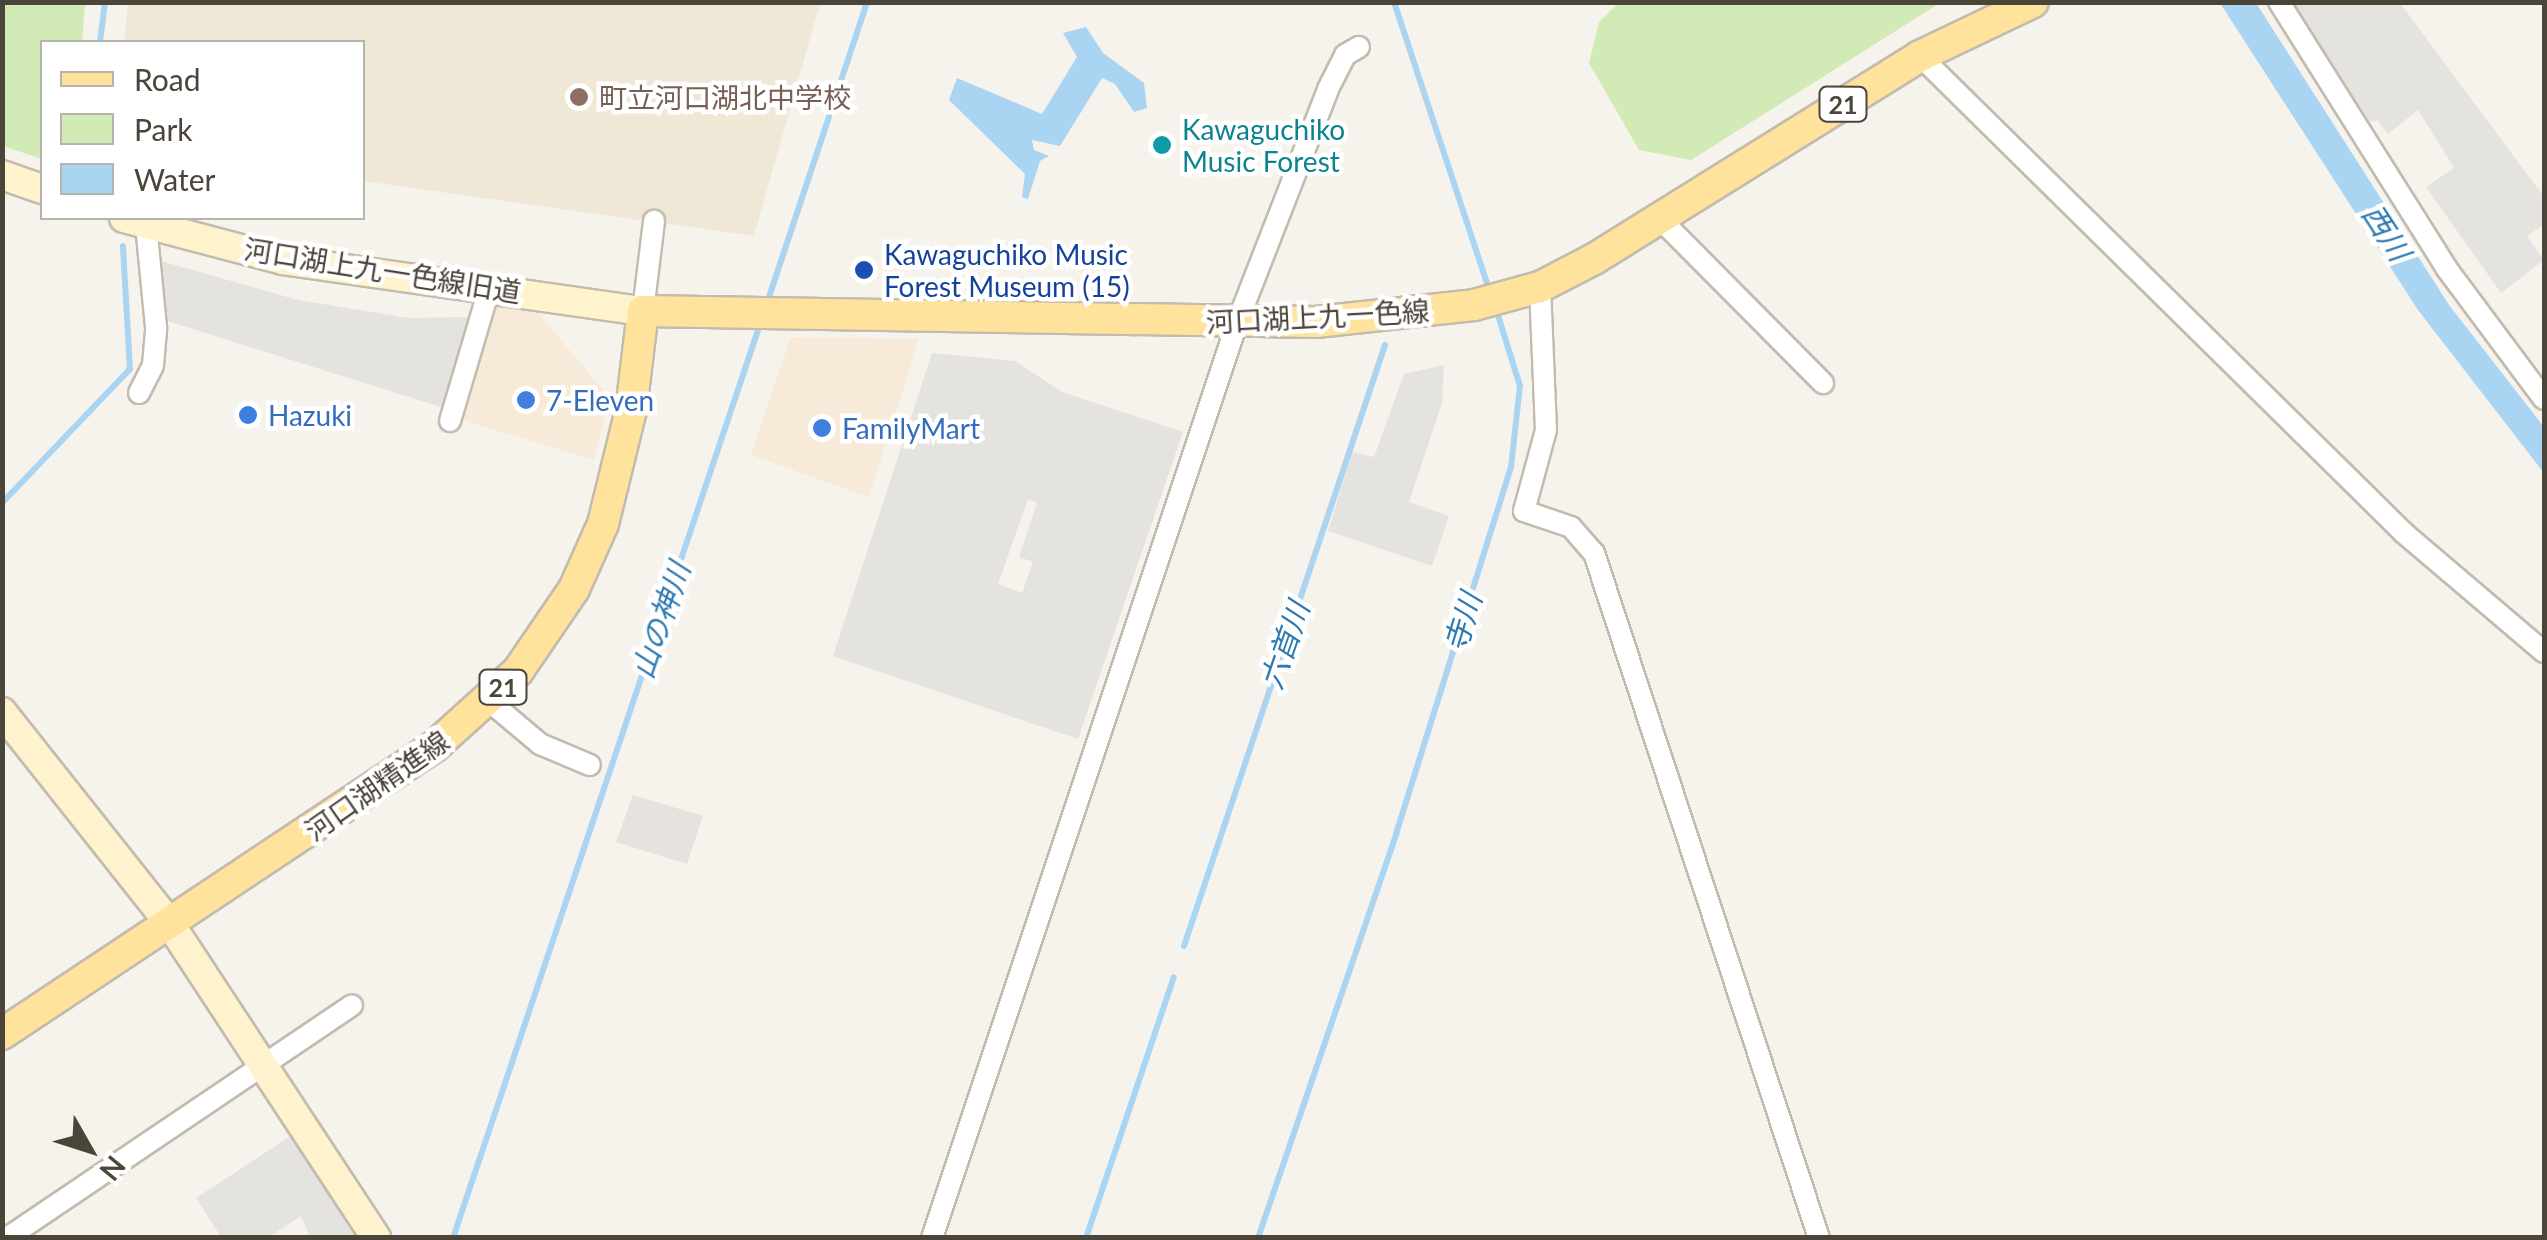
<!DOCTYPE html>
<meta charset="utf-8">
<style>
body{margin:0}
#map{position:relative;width:2547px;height:1240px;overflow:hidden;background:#f6f3ec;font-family:Lato,"Noto Sans JP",sans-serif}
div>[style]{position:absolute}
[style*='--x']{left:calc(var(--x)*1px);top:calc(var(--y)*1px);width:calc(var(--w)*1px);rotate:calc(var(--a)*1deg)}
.commercial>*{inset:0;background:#f7ead8}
.industrial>*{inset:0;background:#e6e2dd}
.education>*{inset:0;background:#efe8d6}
.green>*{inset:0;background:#d2eab5}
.parking>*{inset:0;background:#e5e3e0}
.water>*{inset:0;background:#a9d4f2}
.stream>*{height:6px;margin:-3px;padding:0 3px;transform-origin:3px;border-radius:3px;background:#a9d4f2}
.roads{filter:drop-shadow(2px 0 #c2bbae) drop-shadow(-2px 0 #c2bbae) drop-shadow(0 2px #c2bbae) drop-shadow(0 -2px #c2bbae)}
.street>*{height:20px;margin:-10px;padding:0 10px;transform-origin:10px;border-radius:10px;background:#fff}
.secondary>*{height:28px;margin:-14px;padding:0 14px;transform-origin:14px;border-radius:14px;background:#fff3cd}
.primary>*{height:30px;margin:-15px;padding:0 15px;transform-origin:15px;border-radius:15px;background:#ffe39c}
.dots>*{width:28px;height:28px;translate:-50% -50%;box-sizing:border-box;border:5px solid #fff;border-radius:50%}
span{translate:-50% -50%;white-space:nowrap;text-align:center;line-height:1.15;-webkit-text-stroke:9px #fff;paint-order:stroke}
.shield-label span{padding:2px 8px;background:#fff;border:2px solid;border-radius:8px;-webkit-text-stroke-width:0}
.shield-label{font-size:25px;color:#4b4439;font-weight:700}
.education-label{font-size:28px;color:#785e54}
.left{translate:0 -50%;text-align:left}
.culture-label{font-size:28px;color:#0d838f}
.transit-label{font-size:28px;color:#164399}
.street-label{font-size:28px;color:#4b4439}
.shop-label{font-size:28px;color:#366cbe}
.water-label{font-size:30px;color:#2e7ab2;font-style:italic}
.frame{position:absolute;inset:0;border:5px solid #4b4439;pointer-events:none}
.legend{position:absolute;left:40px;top:40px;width:325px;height:180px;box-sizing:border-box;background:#fff;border:2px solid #b7b4b0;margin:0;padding:12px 18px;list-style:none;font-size:30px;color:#4b4439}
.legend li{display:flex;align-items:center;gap:20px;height:50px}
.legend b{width:50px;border:2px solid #b7b4b0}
.north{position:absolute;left:40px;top:1100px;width:100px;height:100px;-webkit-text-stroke:8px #fff;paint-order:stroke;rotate:129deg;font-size:28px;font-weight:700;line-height:40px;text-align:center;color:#4b4439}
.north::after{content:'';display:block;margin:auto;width:35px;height:45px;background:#4b4439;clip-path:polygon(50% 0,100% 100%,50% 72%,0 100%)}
</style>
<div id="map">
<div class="commercial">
<div style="clip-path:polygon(494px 306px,537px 312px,610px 398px,594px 460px,458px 419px)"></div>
<div style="clip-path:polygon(791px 337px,919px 339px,869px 497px,751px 455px)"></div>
</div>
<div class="industrial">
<div style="clip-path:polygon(633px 795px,703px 816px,687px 864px,616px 842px)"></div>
</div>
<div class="education">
<div style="clip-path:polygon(128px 3px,820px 3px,754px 236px,363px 181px,362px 42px,124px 42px)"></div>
</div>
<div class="green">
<div style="clip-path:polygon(3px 3px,85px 3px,82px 42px,42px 42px,42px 159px,3px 146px)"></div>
<div style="clip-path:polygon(1618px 3px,1618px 2px,1940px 3px,1691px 160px,1639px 150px,1589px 63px,1599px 22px)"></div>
</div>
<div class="parking">
<div style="clip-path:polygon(2292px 3px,2400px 3px,2544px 197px,2544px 224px,2527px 236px,2544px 260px,2501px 293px,2426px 187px,2454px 168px,2418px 110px,2388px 134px,2377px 120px,2370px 122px)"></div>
<div style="clip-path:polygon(157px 260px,298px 300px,409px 318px,472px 317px,444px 408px,161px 319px)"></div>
<div style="clip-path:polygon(evenodd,932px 353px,1015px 361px,1062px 392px,1183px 432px,1078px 739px,833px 656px,932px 353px,1028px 499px,1037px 503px,1019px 557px,1033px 562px,1022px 593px,998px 584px,1028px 499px)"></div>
<div style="clip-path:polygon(1444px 365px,1442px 403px,1409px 502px,1449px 516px,1432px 566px,1328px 531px,1352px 452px,1374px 457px,1404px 374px)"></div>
<div style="clip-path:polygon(292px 1135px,360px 1237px,310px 1237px,301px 1216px,269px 1237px,221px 1237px,196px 1198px)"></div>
</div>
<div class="water">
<div style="clip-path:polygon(2220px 3px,2256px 3px,2449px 305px,2544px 427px,2544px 473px,2418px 310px)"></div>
<div style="clip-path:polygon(1086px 27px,1103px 53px,1144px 83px,1147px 108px,1134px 112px,1115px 84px,1102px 78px,1060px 146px,1032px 140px,1034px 150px,1049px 156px,1040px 161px,1028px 199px,1022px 197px,1025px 174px,949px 100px,957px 78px,1042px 114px,1077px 57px,1063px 33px)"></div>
</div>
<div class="stream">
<div style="--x:1394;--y:2;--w:306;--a:71.7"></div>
<div style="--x:100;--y:42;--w:40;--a:-82.9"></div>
<div style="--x:767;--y:303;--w:317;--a:-71.6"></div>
<div style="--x:2;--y:503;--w:185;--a:-46.3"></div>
<div style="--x:130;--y:369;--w:123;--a:-93.3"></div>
<div style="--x:1184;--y:946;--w:634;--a:-71.51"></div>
<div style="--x:453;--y:1238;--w:964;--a:-71.43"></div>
<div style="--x:1086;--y:1238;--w:275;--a:-71.4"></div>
<div style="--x:1258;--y:1238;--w:427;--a:-71.1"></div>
<div style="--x:1396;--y:834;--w:385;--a:-72.6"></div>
<div style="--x:1511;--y:467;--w:81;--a:-83.7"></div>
<div style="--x:1520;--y:386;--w:81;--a:-107.3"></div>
</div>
<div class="roads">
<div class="street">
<div style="--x:2279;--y:2;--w:315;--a:57.8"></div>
<div style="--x:2447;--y:269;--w:162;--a:53.3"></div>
<div style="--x:1920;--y:56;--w:680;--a:44.58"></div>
<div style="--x:2404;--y:533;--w:184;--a:40.4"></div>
<div style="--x:1661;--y:220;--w:230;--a:45.2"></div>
<div style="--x:1540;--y:287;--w:143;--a:87.6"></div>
<div style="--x:1546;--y:430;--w:84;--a:105.2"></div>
<div style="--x:1524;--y:511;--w:50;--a:18.8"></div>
<div style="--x:1571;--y:527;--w:35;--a:49"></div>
<div style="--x:1594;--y:553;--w:721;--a:71.82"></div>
<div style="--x:643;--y:311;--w:91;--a:-83"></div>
<div style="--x:139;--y:393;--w:31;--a:-63"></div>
<div style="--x:153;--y:365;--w:38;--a:-85"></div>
<div style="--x:156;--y:327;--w:102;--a:-95.6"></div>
<div style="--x:450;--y:421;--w:141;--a:-73.5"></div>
<div style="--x:489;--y:701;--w:67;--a:40.1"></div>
<div style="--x:540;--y:744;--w:54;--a:22.8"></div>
<div style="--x:7;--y:1238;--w:416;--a:-34"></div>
<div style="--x:932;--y:1238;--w:964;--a:-71.57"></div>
<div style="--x:1237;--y:323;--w:251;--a:-68.7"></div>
<div style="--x:1328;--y:89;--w:38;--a:-63"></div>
<div style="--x:1345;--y:55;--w:16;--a:-30"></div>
</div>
<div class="secondary">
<div style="--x:2;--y:175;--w:42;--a:19.3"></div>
<div style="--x:124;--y:218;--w:164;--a:14.8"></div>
<div style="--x:283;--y:260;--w:364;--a:8.1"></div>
<div style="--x:2;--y:712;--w:270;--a:51.6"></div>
<div style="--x:170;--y:924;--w:376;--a:56.7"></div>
</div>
<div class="primary">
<div style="--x:2;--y:1034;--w:520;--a:-33.63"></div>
<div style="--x:435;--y:746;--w:112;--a:-42.1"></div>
<div style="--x:518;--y:671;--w:99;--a:-55.7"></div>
<div style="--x:574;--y:589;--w:71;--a:-66"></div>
<div style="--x:603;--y:524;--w:117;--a:-76.2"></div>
<div style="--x:631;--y:410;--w:100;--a:-83.1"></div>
<div style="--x:643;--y:311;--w:673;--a:0.94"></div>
<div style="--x:1316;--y:322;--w:159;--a:-6.1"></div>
<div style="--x:1474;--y:305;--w:68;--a:-15.3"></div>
<div style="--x:1540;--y:287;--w:61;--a:-27.4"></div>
<div style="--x:1594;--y:259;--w:384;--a:-31.9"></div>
<div style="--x:1920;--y:56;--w:125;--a:-25.5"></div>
</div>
</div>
<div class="dots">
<div style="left:579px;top:97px;background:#8d6e63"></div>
<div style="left:1162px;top:145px;background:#0f9aa8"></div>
<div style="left:864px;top:270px;background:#1a4fb4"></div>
<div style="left:526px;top:400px;background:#3f7fe0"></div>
<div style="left:248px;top:415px;background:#3f7fe0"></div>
<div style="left:822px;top:428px;background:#3f7fe0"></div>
</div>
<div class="shield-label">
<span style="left:1843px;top:104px">21</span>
<span style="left:503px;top:687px">21</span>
</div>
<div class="education-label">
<span class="left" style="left:599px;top:97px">町立河口湖北中学校</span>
</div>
<div class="culture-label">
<span class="left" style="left:1182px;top:145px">Kawaguchiko<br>Music Forest</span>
</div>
<div class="transit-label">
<span class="left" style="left:884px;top:270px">Kawaguchiko Music<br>Forest Museum (15)</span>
</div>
<div class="street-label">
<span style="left:383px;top:270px;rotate:9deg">河口湖上九一色線旧道</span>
<span style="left:1318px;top:316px;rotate:-3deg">河口湖上九一色線</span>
<span style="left:377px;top:785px;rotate:-35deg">河口湖精進線</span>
</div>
<div class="shop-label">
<span class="left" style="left:546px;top:400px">7-Eleven</span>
<span class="left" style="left:268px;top:415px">Hazuki</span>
<span class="left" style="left:842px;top:428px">FamilyMart</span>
</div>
<div class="water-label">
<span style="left:2387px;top:232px;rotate:57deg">西川</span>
<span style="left:660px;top:620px;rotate:-71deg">山の神川</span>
<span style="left:1462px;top:622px;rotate:-73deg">寺川</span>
<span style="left:1284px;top:645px;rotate:-71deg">六首川</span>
</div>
<div class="frame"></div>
<ul class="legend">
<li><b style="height:12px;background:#ffe39c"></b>Road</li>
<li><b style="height:28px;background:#d2eab5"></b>Park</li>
<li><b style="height:28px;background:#a9d4f2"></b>Water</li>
</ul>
<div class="north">N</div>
</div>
